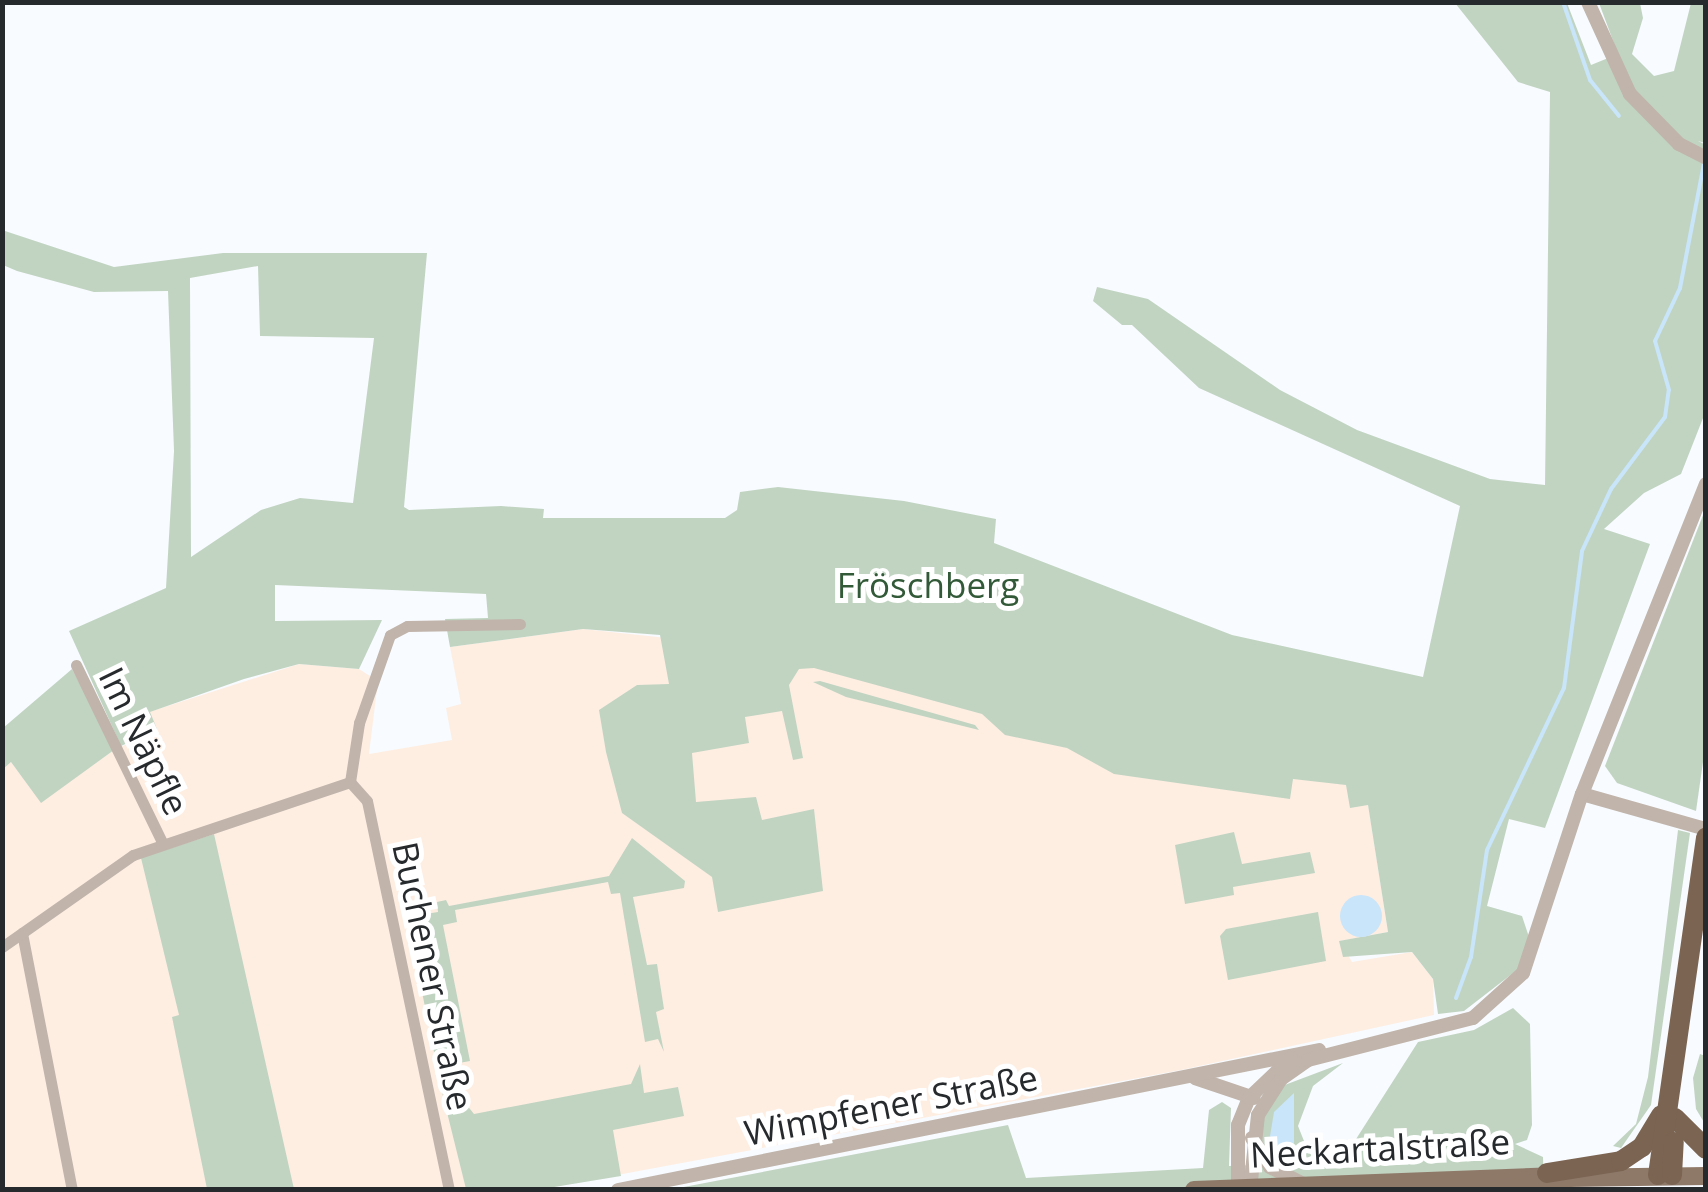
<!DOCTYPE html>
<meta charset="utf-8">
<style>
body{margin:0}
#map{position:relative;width:1708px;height:1192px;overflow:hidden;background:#f8fbff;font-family:"Open Sans",sans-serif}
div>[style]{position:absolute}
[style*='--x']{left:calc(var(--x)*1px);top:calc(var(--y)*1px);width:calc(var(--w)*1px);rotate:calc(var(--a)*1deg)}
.industrial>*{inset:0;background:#feeee2}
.green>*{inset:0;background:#c1d4c2}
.water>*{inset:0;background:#c9e5f9}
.round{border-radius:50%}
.stream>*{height:4px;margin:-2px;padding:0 2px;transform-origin:2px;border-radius:2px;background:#c9e5f9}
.minor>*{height:11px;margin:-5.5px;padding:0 5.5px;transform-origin:5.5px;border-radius:5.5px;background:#c0b4ab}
.tertiary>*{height:14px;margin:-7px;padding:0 7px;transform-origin:7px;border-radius:7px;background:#c0b4ab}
.primary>*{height:18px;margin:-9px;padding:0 9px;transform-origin:9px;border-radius:9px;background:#8e7969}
.motorway>*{height:20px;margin:-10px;padding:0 10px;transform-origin:10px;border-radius:10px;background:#7b6452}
span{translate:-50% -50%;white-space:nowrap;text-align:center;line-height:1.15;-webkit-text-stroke:10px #fff;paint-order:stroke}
.park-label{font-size:35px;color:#335a38}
.street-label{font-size:35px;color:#272a2d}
.frame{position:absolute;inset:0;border:5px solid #272a2d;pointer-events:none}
</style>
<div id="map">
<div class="industrial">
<div style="clip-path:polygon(583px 629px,742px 646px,1347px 785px,1368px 804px,1388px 932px,1340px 941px,1352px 962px,1412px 952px,1433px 979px,1434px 1015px,1181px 1070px,542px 1189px,3px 1189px,2px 769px,11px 762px,41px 802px,114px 750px,157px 730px,149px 712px,299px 664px,359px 669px,378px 681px,369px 754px,452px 740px,446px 708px,461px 704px,450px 647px)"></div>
</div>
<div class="green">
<div style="clip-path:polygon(evenodd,1455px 3px,1567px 3px,1591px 65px,1618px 54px,1599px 3px,1640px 3px,1643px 18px,1632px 54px,1654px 76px,1674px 71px,1691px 3px,1705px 3px,1705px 143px,1698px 141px,1706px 145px,1705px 413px,1681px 474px,1644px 493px,1604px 529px,1650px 544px,1545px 828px,1509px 819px,1487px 906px,1522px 916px,1530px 940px,1517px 970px,1464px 1011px,1438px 1014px,1433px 979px,1412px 952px,1343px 957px,1339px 941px,1388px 932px,1368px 805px,1350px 808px,1346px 785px,1293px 779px,1290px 799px,1114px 774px,1067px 748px,1005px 735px,982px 714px,814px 668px,799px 669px,789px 685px,803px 758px,793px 760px,782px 711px,745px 717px,749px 743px,692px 753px,696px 802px,756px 797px,762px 820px,814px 809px,823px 891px,718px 912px,712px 877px,622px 813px,606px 752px,599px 710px,637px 685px,669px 684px,660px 635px,583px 629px,450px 647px,445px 619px,488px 618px,486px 594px,275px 585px,275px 621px,382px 620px,359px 669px,299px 664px,244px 679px,150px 712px,157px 729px,121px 746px,69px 631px,166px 588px,174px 451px,168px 291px,94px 292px,17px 271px,3px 265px,2px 230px,114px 267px,223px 253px,427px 253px,404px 507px,409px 510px,501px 506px,544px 509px,543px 518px,725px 518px,737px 510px,740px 492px,778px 487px,904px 501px,996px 519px,994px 543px,1232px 635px,1423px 677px,1460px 506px,1199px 388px,1132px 325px,1122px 325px,1093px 301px,1097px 287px,1148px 299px,1280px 390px,1357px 430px,1490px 479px,1545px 485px,1550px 92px,1518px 82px,1455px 3px,258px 266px,260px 336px,374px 338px,353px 503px,300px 498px,261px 510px,191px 557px,190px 278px,258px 266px)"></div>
<div style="clip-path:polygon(1705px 510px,1706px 741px,1696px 811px,1617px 783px,1605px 766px)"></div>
<div style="clip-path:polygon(72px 669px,114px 750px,41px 803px,11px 762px,3px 769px,3px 728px)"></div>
<div style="clip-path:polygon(820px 681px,975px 725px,979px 730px,846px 697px,813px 682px)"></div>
<div style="clip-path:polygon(1678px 830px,1690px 833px,1651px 1105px,1621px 1148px,1613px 1146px,1636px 1124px,1648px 1077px)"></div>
<div style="clip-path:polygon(1234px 832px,1242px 864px,1310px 852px,1315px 873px,1233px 887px,1234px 895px,1185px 904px,1175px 845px)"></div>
<div style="clip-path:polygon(214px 834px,294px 1189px,207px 1189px,172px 1017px,179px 1015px,141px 858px)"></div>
<div style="clip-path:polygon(632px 838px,685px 881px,684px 888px,633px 897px,647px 965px,657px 964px,664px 1009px,656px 1012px,664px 1052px,658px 1039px,645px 1042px,620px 893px,611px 894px,608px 882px,455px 910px,457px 922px,443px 925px,470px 1061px,437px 1067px,407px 917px,438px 912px,437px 902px,446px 900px,449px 906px,609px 876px)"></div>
<div style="clip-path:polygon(1318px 912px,1326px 961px,1228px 980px,1220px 936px,1226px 929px)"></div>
<div style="clip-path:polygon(1513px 1008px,1530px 1024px,1532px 1125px,1527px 1140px,1515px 1144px,1543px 1157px,1544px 1189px,668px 1190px,1008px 1125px,1026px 1178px,1203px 1168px,1209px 1110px,1222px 1102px,1231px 1108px,1229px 1166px,1254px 1165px,1263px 1117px,1282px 1086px,1343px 1063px,1313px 1086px,1298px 1126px,1308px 1151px,1342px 1161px,1418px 1042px,1474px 1030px)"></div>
<div style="clip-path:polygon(1700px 1054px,1705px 1056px,1705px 1124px,1696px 1109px,1693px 1078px)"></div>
<div style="clip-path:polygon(640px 1064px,644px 1093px,678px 1087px,684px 1116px,613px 1130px,621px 1176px,542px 1189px,466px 1189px,439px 1080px,446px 1079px,474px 1114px,631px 1084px)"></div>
</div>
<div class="water">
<div class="round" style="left:1340px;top:895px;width:42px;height:42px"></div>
<div style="clip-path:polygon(1294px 1093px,1294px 1143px,1284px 1157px,1270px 1136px,1274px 1112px)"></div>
</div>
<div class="stream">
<div style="--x:1563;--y:2;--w:83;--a:70.9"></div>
<div style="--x:1590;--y:80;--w:46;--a:51.1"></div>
<div style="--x:1456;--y:998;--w:44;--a:-69.9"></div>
<div style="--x:1471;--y:957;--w:108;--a:-81.5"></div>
<div style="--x:1487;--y:850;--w:179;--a:-64.6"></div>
<div style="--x:1564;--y:688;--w:138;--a:-82.5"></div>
<div style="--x:1582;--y:551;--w:68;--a:-64.9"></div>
<div style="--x:1611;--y:489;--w:90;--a:-53.1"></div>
<div style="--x:1665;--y:417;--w:27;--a:-82"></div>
<div style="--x:1669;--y:390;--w:51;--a:-105.9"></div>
<div style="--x:1655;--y:341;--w:59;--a:-64.7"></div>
<div style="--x:1680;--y:288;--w:127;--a:-79.1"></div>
</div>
<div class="minor">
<div style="--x:76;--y:665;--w:197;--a:64.1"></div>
<div style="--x:350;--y:782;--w:25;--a:48"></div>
<div style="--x:367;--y:801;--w:398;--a:78.1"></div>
<div style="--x:350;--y:782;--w:60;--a:-81.3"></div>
<div style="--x:359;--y:723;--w:93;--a:-70.6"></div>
<div style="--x:390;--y:635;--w:19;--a:-28"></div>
<div style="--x:407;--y:626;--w:113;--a:-1"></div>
<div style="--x:22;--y:933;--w:262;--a:79"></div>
<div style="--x:2;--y:947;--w:160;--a:-35.1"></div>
<div style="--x:133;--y:855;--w:229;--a:-18.6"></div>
</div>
<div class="tertiary">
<div style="--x:1588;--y:2;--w:101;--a:65.5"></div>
<div style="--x:1630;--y:94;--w:70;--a:45.6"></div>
<div style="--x:1679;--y:144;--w:30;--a:27"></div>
<div style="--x:1582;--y:794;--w:129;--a:15.8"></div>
<div style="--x:1195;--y:1078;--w:62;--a:18.7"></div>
<div style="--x:1252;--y:1138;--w:34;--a:58"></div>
<div style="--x:1270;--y:1167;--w:38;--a:27"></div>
<div style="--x:618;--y:1190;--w:715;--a:-11.29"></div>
<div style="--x:1238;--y:1190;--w:65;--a:-90"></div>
<div style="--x:1238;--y:1125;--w:29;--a:-68"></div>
<div style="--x:1249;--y:1098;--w:58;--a:-43.6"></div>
<div style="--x:1250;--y:1190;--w:75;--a:-83.9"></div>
<div style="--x:1258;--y:1115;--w:43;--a:-57.4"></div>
<div style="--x:1281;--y:1079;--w:33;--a:-35"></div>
<div style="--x:1308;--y:1060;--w:170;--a:-14.3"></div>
<div style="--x:1473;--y:1018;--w:67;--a:-42"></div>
<div style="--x:1523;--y:973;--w:188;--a:-71.8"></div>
<div style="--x:1582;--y:794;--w:334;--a:-68.2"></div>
</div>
<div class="primary">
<div style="--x:1194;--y:1190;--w:364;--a:-2.2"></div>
<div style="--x:1493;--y:1190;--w:77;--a:-9"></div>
<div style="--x:1569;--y:1178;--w:137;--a:-0.8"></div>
</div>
<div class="motorway">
<div style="--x:1675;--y:1118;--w:44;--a:45"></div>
<div style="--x:1547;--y:1173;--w:75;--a:-9.2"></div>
<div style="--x:1621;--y:1161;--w:25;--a:-34"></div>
<div style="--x:1642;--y:1147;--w:37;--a:-59"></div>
<div style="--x:1658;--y:1175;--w:341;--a:-81.9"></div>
<div style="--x:1672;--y:1175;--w:33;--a:-87"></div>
</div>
<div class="park-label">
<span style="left:928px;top:585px">Fröschberg</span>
</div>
<div class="street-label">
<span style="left:144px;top:741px;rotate:64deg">Im Näpfle</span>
<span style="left:433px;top:976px;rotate:78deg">Buchener Straße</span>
<span style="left:891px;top:1105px;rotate:-11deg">Wimpfener Straße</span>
<span style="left:1380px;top:1148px;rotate:-3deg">Neckartalstraße</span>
</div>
<div class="frame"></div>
</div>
